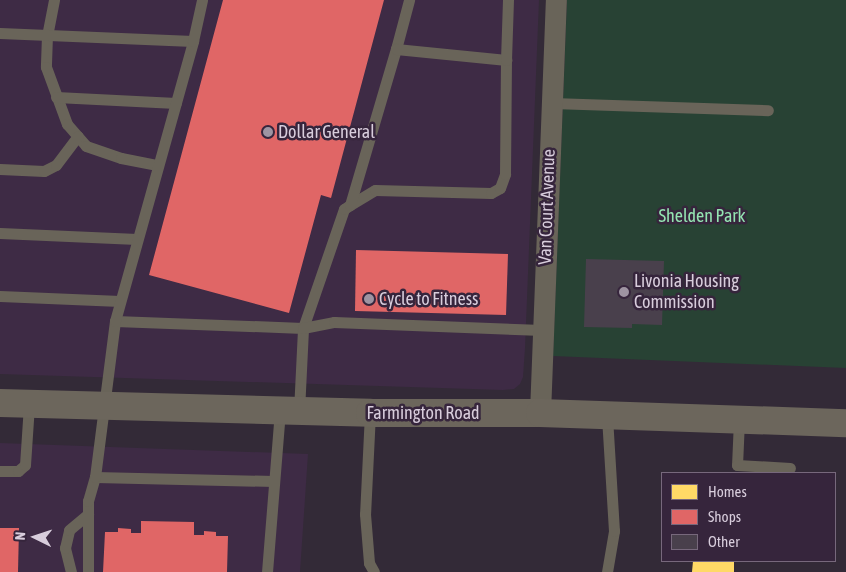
<!DOCTYPE html>
<style>
body{margin:0}
#map{position:relative;width:846px;height:572px;overflow:hidden;background:#332a37;font-family:"Asap Condensed",sans-serif}
div>[style]{position:absolute}
[style*='--x']{left:calc(var(--x)*1px);top:calc(var(--y)*1px);width:calc(var(--w)*1px);rotate:calc(var(--a)*1deg)}
.built>*{inset:0;background:#3e2b45}
.green>*{inset:0;background:#284234}
.homes>*{inset:0;background:#ffd966}
.shops>*{inset:0;background:#e06666}
.building>*{inset:0;background:#49404c}
.lane>*{height:11px;margin:-5.5px;padding:0 5.5px;transform-origin:5.5px;border-radius:5.5px;background:#696459}
.street>*{height:21px;margin:-10.5px;padding:0 10.5px;transform-origin:10.5px;border-radius:10.5px;background:#696459}
.secondary>*{height:28px;margin:-14px;padding:0 14px;transform-origin:14px;border-radius:14px;background:#6c665c}
.dots>*{width:14px;height:14px;translate:-50% -50%;box-sizing:border-box;border:2px solid #36253c;border-radius:50%}
span{translate:-50% -50%;white-space:nowrap;text-align:center;line-height:1.15;-webkit-text-stroke:5px #36253c;paint-order:stroke}
.poi-label{font-size:18px;color:#d8cddc}
.left{translate:0 -50%;text-align:left}
.street-label{font-size:18px;color:#d8cddc}
.park-label{font-size:18px;color:#94e4b2}
.legend{position:absolute;left:661px;top:472px;width:175px;height:90px;box-sizing:border-box;background:#36253c;border:1px solid #77687c;margin:0;padding:6px 9px;list-style:none;font-size:15px;color:#d8cddc}
.legend li{display:flex;align-items:center;gap:10px;height:25px}
.legend b{width:25px;border:1px solid #77687c}
.north{position:absolute;left:10px;top:512px;width:50px;height:50px;-webkit-text-stroke:4px #36253c;paint-order:stroke;rotate:274deg;font-size:14px;font-weight:700;line-height:20px;text-align:center;color:#d8cddc}
.north::after{content:'';display:block;margin:auto;width:18px;height:22px;background:#d8cddc;clip-path:polygon(50% 0,100% 100%,50% 72%,0 100%)}
</style>
<div id="map">
<div class="built">
<div style="clip-path:polygon(0 0,539px 0,525px 348px,523px 377px,520px 384px,514px 389px,503px 390px,0 374px)"></div>
<div style="clip-path:polygon(0 443px,308px 454px,300px 572px,0 572px)"></div>
</div>
<div class="green">
<div style="clip-path:polygon(567px 0,846px 0,846px 368px,553px 356px)"></div>
</div>
<div class="homes">
<div style="clip-path:polygon(693px 561px,734px 561px,734px 572px,692px 572px)"></div>
</div>
<div class="shops">
<div style="clip-path:polygon(223px 0,384px 0,331px 198px,321px 195px,289px 313px,149px 275px)"></div>
<div style="clip-path:polygon(356px 250px,508px 254px,506px 315px,355px 311px)"></div>
<div style="clip-path:polygon(141px 521px,194px 522px,194px 535px,204px 535px,204px 531px,216px 532px,216px 536px,228px 536px,227px 572px,103px 572px,105px 532px,118px 532px,118px 528px,131px 529px,131px 533px,141px 533px)"></div>
<div style="clip-path:polygon(0 528px,19px 528px,18px 572px,0 572px)"></div>
</div>
<div class="building">
<div style="clip-path:polygon(586px 259px,664px 261px,662px 325px,632px 324px,632px 328px,584px 327px)"></div>
</div>
<div class="lane">
<div style="--x:54;--y:0;--w:36;--a:101"></div>
<div style="--x:47;--y:35;--w:32;--a:92"></div>
<div style="--x:46;--y:67;--w:61;--a:69.8"></div>
<div style="--x:67;--y:124;--w:29;--a:49"></div>
<div style="--x:86;--y:146;--w:37;--a:19"></div>
<div style="--x:121;--y:158;--w:37;--a:11"></div>
<div style="--x:0;--y:33;--w:193;--a:2.4"></div>
<div style="--x:396;--y:49;--w:51;--a:-75.1"></div>
<div style="--x:56;--y:97;--w:120;--a:2.9"></div>
<div style="--x:552;--y:103;--w:216;--a:1.9"></div>
<div style="--x:0;--y:169;--w:44;--a:2.6"></div>
<div style="--x:44;--y:171;--w:13;--a:-27"></div>
<div style="--x:56;--y:165;--w:36;--a:-53"></div>
<div style="--x:350;--y:205;--w:29;--a:-31"></div>
<div style="--x:375;--y:190;--w:116;--a:1.5"></div>
<div style="--x:491;--y:193;--w:10;--a:-29"></div>
<div style="--x:500;--y:188;--w:15;--a:-70"></div>
<div style="--x:505;--y:174;--w:114;--a:-89.5"></div>
<div style="--x:0;--y:233;--w:137;--a:2.5"></div>
<div style="--x:0;--y:296;--w:120;--a:2.4"></div>
<div style="--x:115;--y:321;--w:188;--a:2.1"></div>
<div style="--x:303;--y:328;--w:126;--a:-71"></div>
<div style="--x:344;--y:209;--w:7;--a:-34"></div>
<div style="--x:350;--y:205;--w:163;--a:-73.6"></div>
<div style="--x:396;--y:49;--w:111;--a:5.7"></div>
<div style="--x:506;--y:60;--w:60;--a:-88.1"></div>
<div style="--x:299;--y:411;--w:83;--a:-87.2"></div>
<div style="--x:303;--y:328;--w:32;--a:-11"></div>
<div style="--x:334;--y:322;--w:208;--a:2.2"></div>
<div style="--x:370;--y:413;--w:101;--a:92.8"></div>
<div style="--x:365;--y:514;--w:49;--a:85.3"></div>
<div style="--x:369;--y:563;--w:10;--a:61"></div>
<div style="--x:739;--y:420;--w:45;--a:92.5"></div>
<div style="--x:737;--y:465;--w:53;--a:3.2"></div>
<div style="--x:0;--y:471;--w:18;--a:0"></div>
<div style="--x:18;--y:471;--w:9;--a:-41"></div>
<div style="--x:25;--y:465;--w:61;--a:-86.2"></div>
<div style="--x:95;--y:477;--w:179;--a:1.3"></div>
<div style="--x:71;--y:572;--w:25;--a:-104"></div>
<div style="--x:65;--y:548;--w:18;--a:-77"></div>
<div style="--x:69;--y:530;--w:25;--a:-40"></div>
<div style="--x:88;--y:572;--w:71;--a:-90"></div>
<div style="--x:88;--y:501;--w:25;--a:-74"></div>
<div style="--x:95;--y:477;--w:157;--a:-82.7"></div>
<div style="--x:115;--y:321;--w:291;--a:-74.4"></div>
<div style="--x:193;--y:41;--w:42;--a:-77.6"></div>
<div style="--x:267;--y:572;--w:162;--a:-85.4"></div>
<div style="--x:607;--y:572;--w:42;--a:-80.3"></div>
<div style="--x:614;--y:531;--w:114;--a:-93.5"></div>
</div>
<div class="street">
<div style="--x:540;--y:413;--w:413;--a:-87.8"></div>
</div>
<div class="secondary">
<div style="--x:0;--y:403;--w:370;--a:1.5"></div>
<div style="--x:370;--y:413;--w:170;--a:0"></div>
<div style="--x:540;--y:413;--w:306;--a:1.9"></div>
</div>
<div class="dots">
<div style="left:268px;top:132px;background:#9e94a2"></div>
<div style="left:624px;top:292px;background:#9e94a2"></div>
<div style="left:369px;top:299px;background:#9e94a2"></div>
</div>
<div class="poi-label">
<span class="left" style="left:278px;top:132px">Dollar General</span>
<span class="left" style="left:634px;top:292px">Livonia Housing<br>Commission</span>
<span class="left" style="left:379px;top:299px">Cycle to Fitness</span>
</div>
<div class="street-label">
<span style="left:547px;top:207px;rotate:-88deg">Van Court Avenue</span>
<span style="left:423px;top:413px">Farmington Road</span>
</div>
<div class="park-label">
<span style="left:702px;top:216px">Shelden Park</span>
</div>
<ul class="legend">
<li><b style="height:14px;background:#ffd966"></b>Homes</li>
<li><b style="height:14px;background:#e06666"></b>Shops</li>
<li><b style="height:14px;background:#49404c"></b>Other</li>
</ul>
<div class="north">N</div>
</div>
